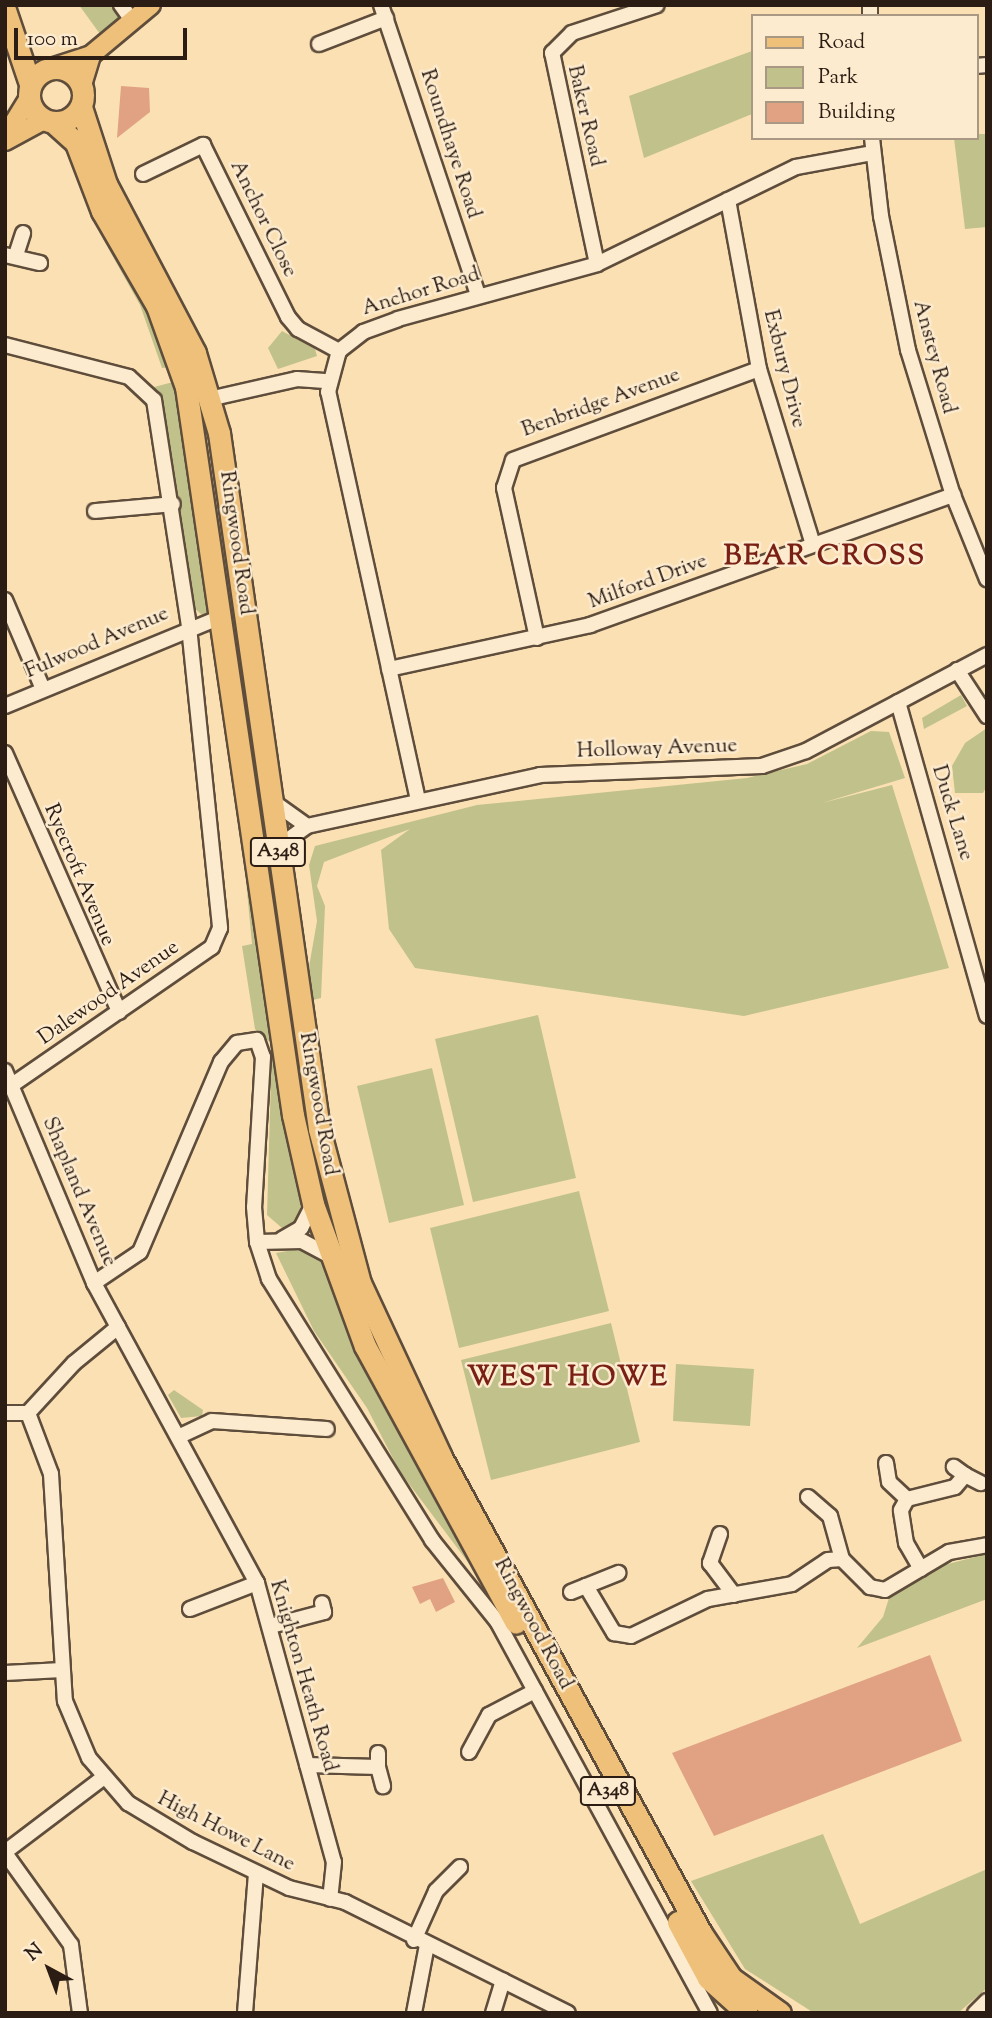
<!DOCTYPE html>
<style>
body{margin:0}
#map{position:relative;width:992px;height:2018px;overflow:hidden;background:#fbe0b4;font-family:"Sorts Mill Goudy",serif}
div>[style]{position:absolute}
[style*='--x']{left:calc(var(--x)*1px);top:calc(var(--y)*1px);width:calc(var(--w)*1px);rotate:calc(var(--a)*1deg)}
.green>*{inset:0;background:#c1c18b}
.building>*{inset:0;background:#e0a283}
.roads{filter:drop-shadow(2px 0 #5f4d3c) drop-shadow(-2px 0 #5f4d3c) drop-shadow(0 2px #5f4d3c) drop-shadow(0 -2px #5f4d3c)}
.minor>*{height:14px;margin:-7px;padding:0 7px;transform-origin:7px;border-radius:7px;background:#fcebce}
.major>*{height:18px;margin:-9px;padding:0 9px;transform-origin:9px;border-radius:9px;background:#eec07a}
.highway>*{height:21px;margin:-10.5px;padding:0 10.5px;transform-origin:10.5px;border-radius:10.5px;background:#eec07a}
.highway>.ring{margin:-10.5px;padding:0;box-sizing:content-box;background:none;border:21px solid #eec07a;border-radius:50%}
span{translate:-50% -50%;white-space:nowrap;text-align:center;line-height:1.15;-webkit-text-stroke:5px #fcebce;paint-order:stroke}
.shield-label span{padding:2px 5px;background:#fcebce;border:2px solid;border-radius:5px;-webkit-text-stroke-width:0}
.shield-label{font-size:19px;color:#2b1c14;font-weight:700}
.street-label{font-size:21px;color:#2b1c14}
.district-label{font-size:28px;color:#7a1f14;font-weight:700;letter-spacing:2px}
.frame{position:absolute;inset:0;border:7px solid #2b1c14;pointer-events:none}
.legend{position:absolute;left:751px;top:14px;width:228px;height:126px;box-sizing:border-box;background:#fcebce;border:2px solid #a89884;margin:0;padding:9px 12px;list-style:none;font-size:21px;color:#2b1c14}
.legend li{display:flex;align-items:center;gap:14px;height:35px}
.legend b{width:35px;border:2px solid #a89884}
.north{position:absolute;left:14px;top:1934px;width:70px;height:70px;-webkit-text-stroke:5px #fcebce;paint-order:stroke;rotate:319deg;font-size:19px;font-weight:700;line-height:28px;text-align:center;color:#2b1c14}
.north::after{content:'';display:block;margin:auto;width:24px;height:32px;background:#2b1c14;clip-path:polygon(50% 0,100% 100%,50% 72%,0 100%)}
.scale{position:absolute;left:14px;top:28px;width:173px;height:32px;box-sizing:border-box;border:4px solid #2b1c14;border-top:0;padding-left:9px;font-size:21px;line-height:24px;white-space:nowrap;color:#2b1c14;-webkit-text-stroke:5px #fcebce;paint-order:stroke}
</style>
<div id="map">
<div class="green">
<div style="clip-path:polygon(79px 5px,136px 5px,100px 34px)"></div>
<div style="clip-path:polygon(752px 51px,752px 114px,644px 158px,629px 96px)"></div>
<div style="clip-path:polygon(976px 134px,987px 134px,987px 227px,965px 229px,954px 138px,976px 138px)"></div>
<div style="clip-path:polygon(107px 236px,139px 289px,172px 367px,162px 368px,140px 305px,103px 239px)"></div>
<div style="clip-path:polygon(282px 331px,315px 349px,317px 356px,278px 369px,268px 348px)"></div>
<div style="clip-path:polygon(177px 381px,209px 614px,202px 615px,193px 607px,174px 469px,154px 387px)"></div>
<div style="clip-path:polygon(961px 695px,967px 706px,924px 729px,922px 718px)"></div>
<div style="clip-path:polygon(987px 728px,987px 786px,983px 793px,955px 793px,952px 766px,965px 743px)"></div>
<div style="clip-path:polygon(871px 731px,889px 732px,905px 778px,822px 803px,892px 785px,949px 968px,744px 1016px,415px 968px,389px 929px,381px 850px,410px 829px,324px 862px,317px 886px,325px 906px,321px 998px,313px 1000px,309px 967px,317px 921px,309px 865px,315px 846px,477px 805px,747px 778px,807px 764px)"></div>
<div style="clip-path:polygon(246px 881px,251px 881px,301px 1202px,299px 1218px,282px 1228px,267px 1215px,272px 1044px,255px 1029px,242px 946px,252px 944px)"></div>
<div style="clip-path:polygon(538px 1015px,576px 1178px,473px 1202px,435px 1039px)"></div>
<div style="clip-path:polygon(432px 1068px,464px 1205px,389px 1223px,357px 1086px)"></div>
<div style="clip-path:polygon(579px 1191px,609px 1311px,459px 1348px,430px 1228px)"></div>
<div style="clip-path:polygon(305px 1248px,319px 1257px,398px 1429px,486px 1586px,400px 1472px,367px 1408px,314px 1331px,276px 1253px)"></div>
<div style="clip-path:polygon(611px 1323px,640px 1442px,491px 1480px,461px 1360px)"></div>
<div style="clip-path:polygon(676px 1364px,754px 1369px,750px 1426px,673px 1421px)"></div>
<div style="clip-path:polygon(174px 1390px,203px 1410px,202px 1416px,181px 1418px,168px 1395px)"></div>
<div style="clip-path:polygon(987px 1554px,987px 1599px,857px 1648px,883px 1617px,889px 1598px,940px 1566px)"></div>
<div style="clip-path:polygon(823px 1834px,860px 1924px,987px 1869px,987px 1988px,958px 2013px,814px 2013px,745px 1969px,691px 1881px)"></div>
</div>
<div class="building">
<div style="clip-path:polygon(121px 86px,149px 88px,150px 112px,117px 138px)"></div>
<div style="clip-path:polygon(443px 1578px,455px 1602px,436px 1612px,430px 1599px,420px 1604px,412px 1587px)"></div>
<div style="clip-path:polygon(930px 1655px,962px 1741px,714px 1836px,672px 1753px)"></div>
</div>
<div class="roads">
<div class="minor">
<div style="--x:121;--y:5;--w:19;--a:54"></div>
<div style="--x:381;--y:5;--w:306;--a:71.5"></div>
<div style="--x:870;--y:5;--w:11;--a:90"></div>
<div style="--x:319;--y:44;--w:72;--a:-21.2"></div>
<div style="--x:976;--y:66;--w:11;--a:-5"></div>
<div style="--x:872;--y:138;--w:79;--a:83.4"></div>
<div style="--x:881;--y:216;--w:137;--a:78.6"></div>
<div style="--x:908;--y:350;--w:152;--a:72.8"></div>
<div style="--x:953;--y:495;--w:91;--a:68"></div>
<div style="--x:143;--y:174;--w:67;--a:-25.8"></div>
<div style="--x:203;--y:145;--w:192;--a:63.7"></div>
<div style="--x:288;--y:317;--w:16;--a:50"></div>
<div style="--x:298;--y:329;--w:47;--a:28.2"></div>
<div style="--x:728;--y:200;--w:172;--a:79.6"></div>
<div style="--x:759;--y:369;--w:183;--a:72.9"></div>
<div style="--x:5;--y:255;--w:36;--a:13"></div>
<div style="--x:16;--y:255;--w:23;--a:-72"></div>
<div style="--x:597;--y:264;--w:216;--a:-102"></div>
<div style="--x:552;--y:53;--w:28;--a:-45"></div>
<div style="--x:572;--y:33;--w:89;--a:-18.2"></div>
<div style="--x:5;--y:345;--w:128;--a:14.5"></div>
<div style="--x:129;--y:377;--w:34;--a:43"></div>
<div style="--x:154;--y:400;--w:230;--a:81.2"></div>
<div style="--x:189;--y:627;--w:303;--a:84.1"></div>
<div style="--x:220;--y:928;--w:21;--a:113"></div>
<div style="--x:212;--y:947;--w:243;--a:145.4"></div>
<div style="--x:209;--y:399;--w:90;--a:-12.8"></div>
<div style="--x:297;--y:379;--w:31;--a:4"></div>
<div style="--x:95;--y:511;--w:78;--a:-5.1"></div>
<div style="--x:5;--y:600;--w:97;--a:66.9"></div>
<div style="--x:537;--y:638;--w:154;--a:-102.4"></div>
<div style="--x:504;--y:488;--w:29;--a:-72"></div>
<div style="--x:513;--y:460;--w:262;--a:-20.3"></div>
<div style="--x:389;--y:669;--w:206;--a:-12.3"></div>
<div style="--x:590;--y:625;--w:386;--a:-19.7"></div>
<div style="--x:957;--y:670;--w:55;--a:56.9"></div>
<div style="--x:898;--y:702;--w:326;--a:74.2"></div>
<div style="--x:5;--y:706;--w:226;--a:-22.4"></div>
<div style="--x:214;--y:620;--w:14;--a:-60"></div>
<div style="--x:5;--y:753;--w:283;--a:66.2"></div>
<div style="--x:418;--y:800;--w:418;--a:-102.4"></div>
<div style="--x:328;--y:392;--w:42;--a:-75"></div>
<div style="--x:339;--y:351;--w:31;--a:-38"></div>
<div style="--x:363;--y:332;--w:37;--a:-20"></div>
<div style="--x:398;--y:319;--w:206;--a:-15.4"></div>
<div style="--x:597;--y:264;--w:221;--a:-26"></div>
<div style="--x:796;--y:167;--w:77;--a:-10.4"></div>
<div style="--x:272;--y:801;--w:43;--a:35.5"></div>
<div style="--x:307;--y:826;--w:37;--a:144"></div>
<div style="--x:307;--y:826;--w:239;--a:-12.3"></div>
<div style="--x:540;--y:775;--w:222;--a:-2.3"></div>
<div style="--x:762;--y:766;--w:46;--a:-18.8"></div>
<div style="--x:806;--y:751;--w:205;--a:-27.9"></div>
<div style="--x:5;--y:1071;--w:230;--a:67.2"></div>
<div style="--x:94;--y:1283;--w:341;--a:61.5"></div>
<div style="--x:257;--y:1583;--w:289;--a:74.6"></div>
<div style="--x:334;--y:1862;--w:37;--a:96"></div>
<div style="--x:282;--y:1239;--w:22;--a:-30"></div>
<div style="--x:301;--y:1228;--w:27;--a:-63"></div>
<div style="--x:257;--y:1242;--w:45;--a:-1.3"></div>
<div style="--x:302;--y:1241;--w:32;--a:28"></div>
<div style="--x:94;--y:1283;--w:55;--a:-34"></div>
<div style="--x:140;--y:1252;--w:207;--a:-66.9"></div>
<div style="--x:221;--y:1062;--w:25;--a:-50"></div>
<div style="--x:237;--y:1043;--w:20;--a:-9"></div>
<div style="--x:257;--y:1040;--w:18;--a:71"></div>
<div style="--x:263;--y:1057;--w:150;--a:93.4"></div>
<div style="--x:254;--y:1207;--w:35;--a:85"></div>
<div style="--x:257;--y:1242;--w:39;--a:72"></div>
<div style="--x:269;--y:1279;--w:308;--a:58"></div>
<div style="--x:432;--y:1540;--w:104;--a:51.3"></div>
<div style="--x:497;--y:1621;--w:446;--a:61.5"></div>
<div style="--x:118;--y:1327;--w:57;--a:140.7"></div>
<div style="--x:74;--y:1363;--w:68;--a:132.6"></div>
<div style="--x:28;--y:1413;--w:65;--a:69.3"></div>
<div style="--x:51;--y:1474;--w:227;--a:86.5"></div>
<div style="--x:65;--y:1701;--w:62;--a:67.2"></div>
<div style="--x:89;--y:1758;--w:60;--a:49.1"></div>
<div style="--x:128;--y:1803;--w:76;--a:31"></div>
<div style="--x:193;--y:1842;--w:106;--a:25.6"></div>
<div style="--x:289;--y:1888;--w:58;--a:14"></div>
<div style="--x:345;--y:1902;--w:249;--a:26.5"></div>
<div style="--x:5;--y:1413;--w:23;--a:0"></div>
<div style="--x:180;--y:1436;--w:35;--a:-25"></div>
<div style="--x:212;--y:1421;--w:115;--a:4"></div>
<div style="--x:886;--y:1463;--w:19;--a:81"></div>
<div style="--x:889;--y:1482;--w:25;--a:43"></div>
<div style="--x:965;--y:1475;--w:18;--a:27"></div>
<div style="--x:808;--y:1497;--w:29;--a:41"></div>
<div style="--x:830;--y:1516;--w:45;--a:74.4"></div>
<div style="--x:720;--y:1534;--w:31;--a:109"></div>
<div style="--x:710;--y:1563;--w:40;--a:53"></div>
<div style="--x:921;--y:1569;--w:30;--a:-120"></div>
<div style="--x:906;--y:1543;--w:33;--a:-99"></div>
<div style="--x:901;--y:1510;--w:13;--a:-61"></div>
<div style="--x:907;--y:1499;--w:49;--a:-14"></div>
<div style="--x:955;--y:1487;--w:16;--a:-50"></div>
<div style="--x:965;--y:1475;--w:14;--a:-144"></div>
<div style="--x:586;--y:1586;--w:35;--a:-22"></div>
<div style="--x:571;--y:1592;--w:16;--a:-22"></div>
<div style="--x:586;--y:1586;--w:55;--a:59.2"></div>
<div style="--x:614;--y:1633;--w:17;--a:10"></div>
<div style="--x:631;--y:1636;--w:85;--a:-25.7"></div>
<div style="--x:708;--y:1599;--w:85;--a:-10.1"></div>
<div style="--x:792;--y:1584;--w:43;--a:-33.7"></div>
<div style="--x:828;--y:1560;--w:14;--a:-4"></div>
<div style="--x:842;--y:1559;--w:40;--a:45"></div>
<div style="--x:870;--y:1587;--w:15;--a:11"></div>
<div style="--x:885;--y:1590;--w:74;--a:-30.7"></div>
<div style="--x:949;--y:1552;--w:39;--a:-10"></div>
<div style="--x:190;--y:1609;--w:72;--a:-21.2"></div>
<div style="--x:271;--y:1626;--w:55;--a:-14.8"></div>
<div style="--x:324;--y:1612;--w:9;--a:-103"></div>
<div style="--x:5;--y:1673;--w:57;--a:-3"></div>
<div style="--x:469;--y:1752;--w:42;--a:-61.6"></div>
<div style="--x:489;--y:1715;--w:52;--a:-27.6"></div>
<div style="--x:307;--y:1765;--w:71;--a:1.6"></div>
<div style="--x:378;--y:1767;--w:14;--a:-90"></div>
<div style="--x:378;--y:1767;--w:20;--a:75"></div>
<div style="--x:5;--y:1852;--w:124;--a:-37.1"></div>
<div style="--x:5;--y:1853;--w:113;--a:54.3"></div>
<div style="--x:71;--y:1945;--w:69;--a:82.5"></div>
<div style="--x:414;--y:1940;--w:54;--a:-65.8"></div>
<div style="--x:436;--y:1891;--w:34;--a:-45"></div>
<div style="--x:245;--y:2013;--w:139;--a:-85.5"></div>
<div style="--x:414;--y:2013;--w:69;--a:-79.2"></div>
<div style="--x:493;--y:2013;--w:34;--a:-73"></div>
<div style="--x:975;--y:2013;--w:17;--a:-45"></div>
</div>
<div class="major">
<div style="--x:54;--y:67;--w:39;--a:-18"></div>
<div style="--x:91;--y:55;--w:78;--a:-39.8"></div>
<div style="--x:82;--y:85;--w:31;--a:-73"></div>
<div style="--x:5;--y:137;--w:46;--a:-58.4"></div>
<div style="--x:5;--y:141;--w:44;--a:-28.3"></div>
</div>
<div class="highway">
<div style="--x:5;--y:10;--w:78;--a:71.3"></div>
<div class="ring" style="left:29px;top:68px;width:33px;height:33px"></div>
<div style="--x:81;--y:107;--w:81;--a:72"></div>
<div style="--x:106;--y:184;--w:191;--a:62.2"></div>
<div style="--x:195;--y:353;--w:84;--a:73.3"></div>
<div style="--x:219;--y:433;--w:703;--a:81.82"></div>
<div style="--x:319;--y:1129;--w:159;--a:75.1"></div>
<div style="--x:360;--y:1283;--w:192;--a:65"></div>
<div style="--x:441;--y:1457;--w:542;--a:61.36"></div>
<div style="--x:701;--y:1933;--w:54;--a:56.3"></div>
<div style="--x:731;--y:1978;--w:60;--a:35.5"></div>
<div style="--x:53;--y:122;--w:31;--a:42"></div>
<div style="--x:76;--y:143;--w:73;--a:69.1"></div>
<div style="--x:102;--y:211;--w:110;--a:59.9"></div>
<div style="--x:157;--y:306;--w:86;--a:70.3"></div>
<div style="--x:186;--y:387;--w:736;--a:81.64"></div>
<div style="--x:293;--y:1115;--w:91;--a:77.3"></div>
<div style="--x:313;--y:1204;--w:151;--a:69.9"></div>
<div style="--x:365;--y:1346;--w:315;--a:61.4"></div>
<div style="--x:678;--y:1922;--w:64;--a:61.8"></div>
<div style="--x:708;--y:1978;--w:52;--a:41.9"></div>
</div>
</div>
<div class="shield-label">
<span style="left:278px;top:852px">A348</span>
<span style="left:608px;top:1791px">A348</span>
</div>
<div class="street-label">
<span style="left:585px;top:116px;rotate:77deg">Baker Road</span>
<span style="left:450px;top:144px;rotate:72deg">Roundhaye Road</span>
<span style="left:263px;top:219px;rotate:64deg">Anchor Close</span>
<span style="left:421px;top:292px;rotate:-17deg">Anchor Road</span>
<span style="left:934px;top:357px;rotate:75deg">Anstey Road</span>
<span style="left:784px;top:369px;rotate:76deg">Exbury Drive</span>
<span style="left:601px;top:403px;rotate:-20deg">Benbridge Avenue</span>
<span style="left:236px;top:543px;rotate:82deg">Ringwood Road</span>
<span style="left:648px;top:582px;rotate:-20deg">Milford Drive</span>
<span style="left:97px;top:643px;rotate:-23deg">Fulwood Avenue</span>
<span style="left:657px;top:749px;rotate:-2deg">Holloway Avenue</span>
<span style="left:952px;top:813px;rotate:73deg">Duck Lane</span>
<span style="left:79px;top:875px;rotate:67deg">Ryecroft Avenue</span>
<span style="left:109px;top:993px;rotate:-35deg">Dalewood Avenue</span>
<span style="left:318px;top:1104px;rotate:80deg">Ringwood Road</span>
<span style="left:79px;top:1192px;rotate:67deg">Shapland Avenue</span>
<span style="left:533px;top:1624px;rotate:62deg">Ringwood Road</span>
<span style="left:303px;top:1676px;rotate:74deg">Knighton Heath Road</span>
<span style="left:226px;top:1832px;rotate:27deg">High Howe Lane</span>
</div>
<div class="district-label">
<span style="left:825px;top:557px">BEAR CROSS</span>
<span style="left:568px;top:1378px">WEST HOWE</span>
</div>
<div class="frame"></div>
<ul class="legend">
<li><b style="height:9px;background:#eec07a"></b>Road</li>
<li><b style="height:19px;background:#c1c18b"></b>Park</li>
<li><b style="height:19px;background:#e0a283"></b>Building</li>
</ul>
<div class="north">N</div>
<div class="scale">100 m</div>
</div>
